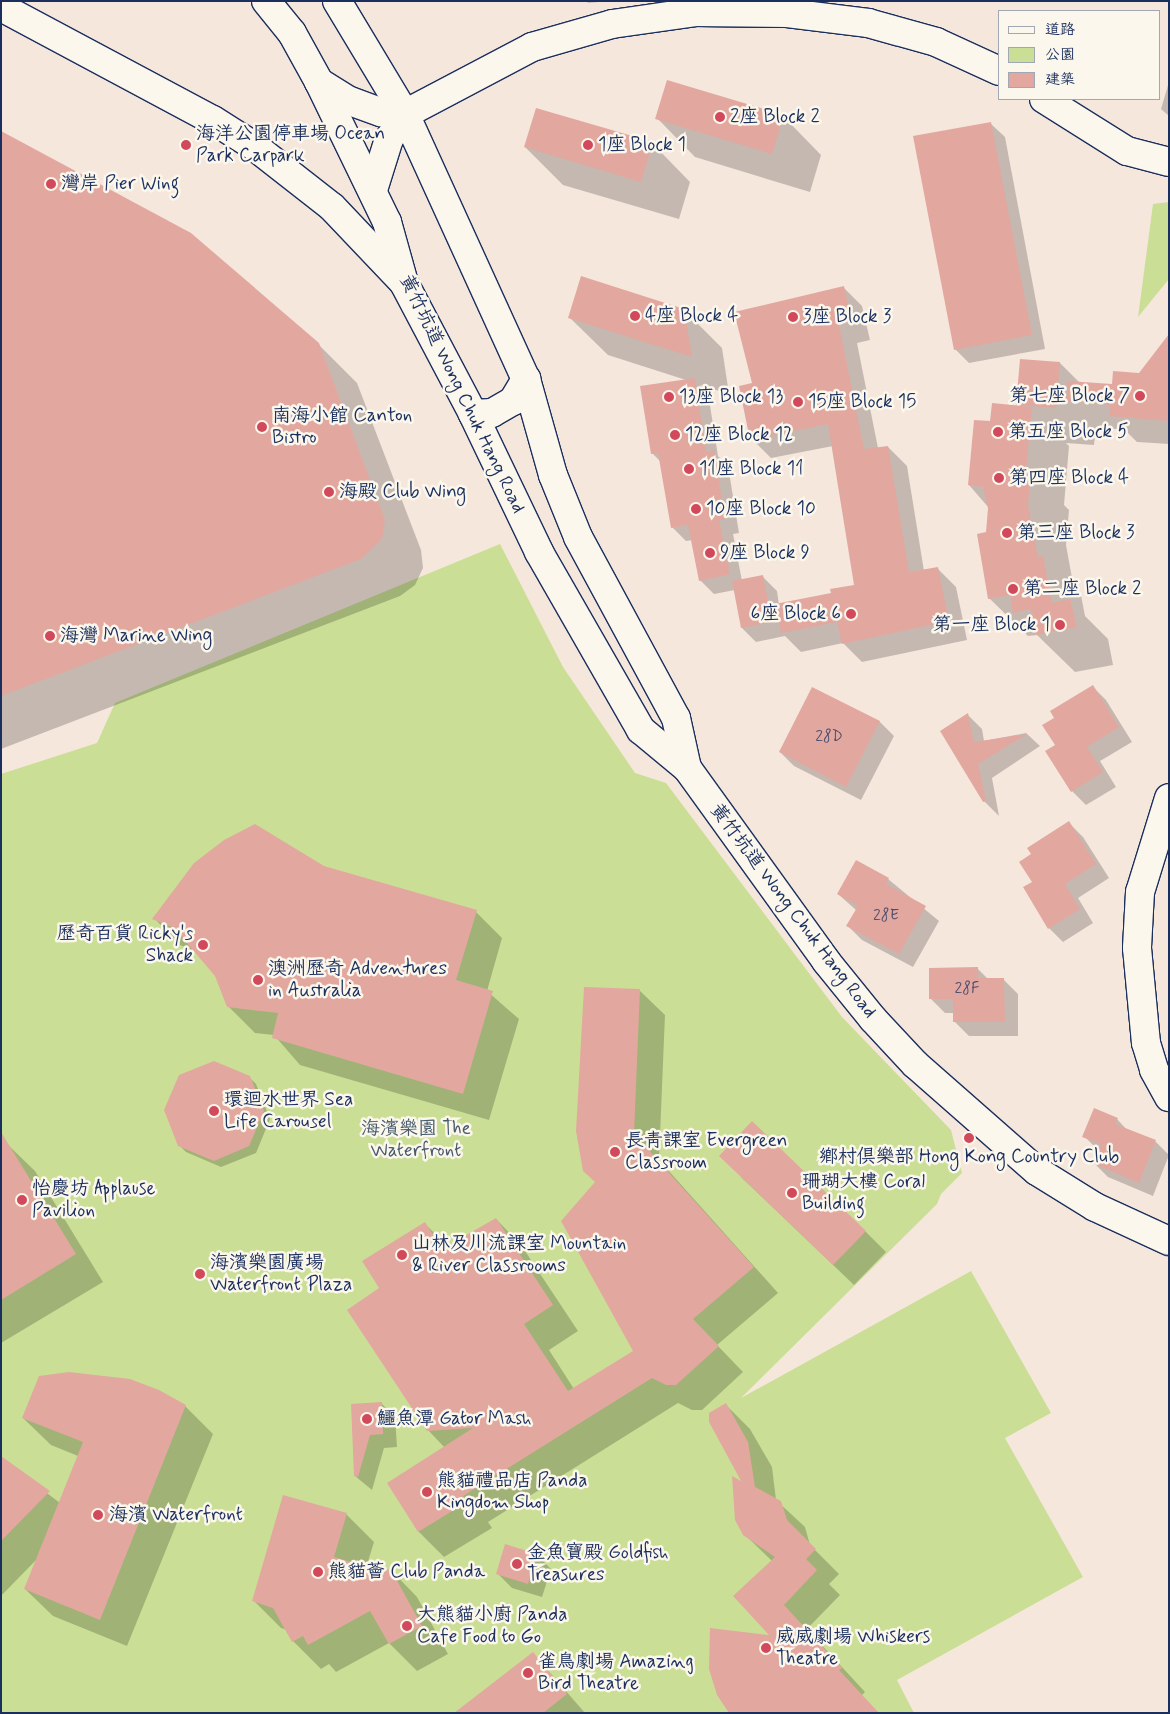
<!DOCTYPE html>
<meta charset="utf-8">
<style>
body{margin:0}
#map{position:relative;width:1170px;height:1714px;overflow:hidden;background:#f6e7dd;font-family:Mynerve,"LXGW WenKai TC",sans-serif}
div>[style]{position:absolute}
[style*='--x']{left:calc(var(--x)*1px);top:calc(var(--y)*1px);width:calc(var(--w)*1px);rotate:calc(var(--a)*1deg)}
.green>*{inset:0;background:#cadf95}
.shadow>*{inset:0;background:#0003}
.building>*{inset:0;background:#e2a89f}
.roads{filter:drop-shadow(1px 0 #1b2f5e) drop-shadow(-1px 0 #1b2f5e) drop-shadow(0 1px #1b2f5e) drop-shadow(0 -1px #1b2f5e)}
.minor>*{height:28px;margin:-14px;padding:0 14px;transform-origin:14px;border-radius:14px;background:#fbf7ec}
.secondary>*{height:28px;margin:-14px;padding:0 14px;transform-origin:14px;border-radius:14px;background:#fbf7ec}
.trunk>*{height:28px;margin:-14px;padding:0 14px;transform-origin:14px;border-radius:14px;background:#fbf7ec}
.dots>*{width:14px;height:14px;translate:-50% -50%;box-sizing:border-box;border:2px solid #fbf7ec;border-radius:50%}
span{translate:-50% -50%;white-space:nowrap;text-align:center;line-height:1.15;-webkit-text-stroke:5px #fbf7ec;paint-order:stroke}
.number-label{font-size:16px;color:#4d4d6e}
.number-label span{-webkit-text-stroke-width:0}
.poi-label{font-size:19px;color:#1b2f5e}
.left{translate:0 -50%;text-align:left}
.right{translate:-100% -50%;text-align:right}
.street-label{font-size:19px;color:#1b2f5e}
.park-label{font-size:19px;color:#475b6c}
.frame{position:absolute;inset:0;border:2px solid #1b2f5e;pointer-events:none}
.legend{position:absolute;left:998px;top:10px;width:162px;height:90px;box-sizing:border-box;background:#fbf7ec;border:1px solid #a1a7b3;margin:0;padding:6px 9px;list-style:none;font-size:15px;color:#1b2f5e}
.legend li{display:flex;align-items:center;gap:10px;height:25px}
.legend b{width:25px;border:1px solid #a1a7b3}
</style>
<div id="map">
<div class="green">
<div style="clip-path:polygon(1169px 202px,1169px 279px,1138px 317px,1153px 204px)"></div>
<div style="clip-path:polygon(500px 544px,563px 667px,635px 773px,666px 783px,842px 1017px,951px 1130px,962px 1173px,941px 1194px,937px 1204px,741px 1398px,971px 1271px,1051px 1413px,1005px 1438px,1083px 1577px,897px 1680px,914px 1713px,1px 1713px,1px 774px,97px 743px,115px 703px)"></div>
</div>
<div class="shadow">
<div style="clip-path:polygon(586px 1px,610px 1px,588px 3px)"></div>
<div style="clip-path:polygon(1169px 82px,1169px 116px,1161px 109px)"></div>
<div style="clip-path:polygon(783px 116px,821px 155px,810px 192px,695px 157px,657px 118px)"></div>
<div style="clip-path:polygon(990px 123px,1005px 137px,1045px 349px,969px 363px,955px 349px)"></div>
<div style="clip-path:polygon(1px 133px,318px 344px,357px 383px,421px 550px,423px 568px,415px 585px,400px 596px,1px 749px)"></div>
<div style="clip-path:polygon(652px 143px,690px 182px,679px 219px,563px 185px,525px 147px)"></div>
<div style="clip-path:polygon(843px 287px,862px 306px,870px 340px,857px 343px,878px 448px,888px 447px,907px 466px,924px 571px,937px 568px,956px 587px,967px 640px,862px 662px,843px 643px,801px 652px,785px 636px,756px 642px,742px 628px,735px 590px,714px 594px,700px 580px,693px 540px,686px 541px,672px 527px,661px 462px,652px 453px,686px 380px,608px 355px,569px 317px,684px 310px,722px 348px,729px 394px,700px 385px,708px 393px,718px 456px,728px 466px,739px 533px,733px 534px,742px 581px,763px 577px,777px 591px,779px 605px,833px 594px,856px 586px,833px 446px,771px 458px,752px 439px,754px 384px)"></div>
<div style="clip-path:polygon(1169px 336px,1169px 444px,1137px 442px,1125px 430px,1096px 427px,1094px 445px,1066px 443px,1069px 446px,1064px 505px,1069px 510px,1066px 545px,1074px 589px,1081px 595px,1085px 616px,1108px 639px,1113px 665px,1075px 672px,1037px 635px,1028px 636px,989px 598px,989px 508px,969px 485px,991px 422px,1020px 407px,1017px 404px,1021px 360px,1060px 363px,1080px 383px,1113px 385px,1139px 375px)"></div>
<div style="clip-path:polygon(1092px 686px,1106px 700px,1132px 742px,1100px 761px,1116px 787px,1086px 805px,1072px 791px,1047px 751px,1056px 746px)"></div>
<div style="clip-path:polygon(813px 688px,880px 722px,894px 736px,861px 800px,794px 766px,780px 752px)"></div>
<div style="clip-path:polygon(968px 715px,982px 729px,984px 741px,1026px 733px,1040px 746px,992px 778px,999px 816px,984px 801px)"></div>
<div style="clip-path:polygon(1069px 823px,1083px 837px,1109px 878px,1078px 898px,1093px 923px,1063px 942px,1049px 928px,1033px 855px)"></div>
<div style="clip-path:polygon(856px 861px,888px 879px,939px 921px,913px 967px,862px 940px,848px 926px,856px 910px,838px 894px)"></div>
<div style="clip-path:polygon(323px 867px,476px 912px,502px 938px,487px 991px,519px 1019px,489px 1120px,300px 1065px,274px 1035px,255px 1033px,228px 1006px,216px 975px,196px 952px,180px 945px,154px 918px)"></div>
<div style="clip-path:polygon(978px 969px,989px 980px,1004px 980px,1018px 994px,1018px 1036px,969px 1036px,955px 1022px,955px 1013px,945px 1013px,931px 999px)"></div>
<div style="clip-path:polygon(639px 990px,665px 1015px,659px 1160px,778px 1293px,717px 1345px,743px 1372px,702px 1410px,692px 1410px,678px 1403px,488px 1522px,492px 1528px,444px 1557px,419px 1532px,389px 1483px,445px 1448px,428px 1430px,381px 1288px,425px 1224px,449px 1247px,496px 1219px,521px 1245px,578px 1331px,549px 1350px,574px 1389px,635px 1352px,596px 1182px)"></div>
<div style="clip-path:polygon(249px 1077px,256px 1084px,270px 1119px,256px 1153px,221px 1167px,186px 1152px,179px 1145px)"></div>
<div style="clip-path:polygon(1117px 1119px,1128px 1131px,1156px 1142px,1169px 1155px,1153px 1196px,1108px 1177px,1094px 1163px,1099px 1151px,1084px 1136px)"></div>
<div style="clip-path:polygon(7px 1144px,35px 1171px,103px 1282px,1px 1343px,1px 1148px)"></div>
<div style="clip-path:polygon(741px 1177px,865px 1231px,886px 1252px,854px 1285px)"></div>
<div style="clip-path:polygon(381px 1403px,395px 1417px,397px 1447px,384px 1448px,372px 1490px,355px 1476px)"></div>
<div style="clip-path:polygon(726px 1405px,750px 1429px,772px 1467px,776px 1500px,805px 1527px,810px 1545px,839px 1574px,829px 1584px,840px 1595px,807px 1629px,865px 1692px,862px 1695px,772px 1637px,772px 1561px,744px 1534px,744px 1483px)"></div>
<div style="clip-path:polygon(185px 1406px,213px 1434px,127px 1646px,53px 1616px,25px 1589px,37px 1559px,1px 1596px,1px 1458px,60px 1503px,78px 1456px,51px 1445px,23px 1418px)"></div>
<div style="clip-path:polygon(346px 1514px,374px 1542px,366px 1568px,384px 1573px,390px 1569px,417px 1597px,448px 1654px,417px 1671px,389px 1643px,336px 1672px,329px 1664px,321px 1669px,293px 1641px,287px 1630px,281px 1628px,254px 1601px)"></div>
<div style="clip-path:polygon(537px 1555px,551px 1569px,542px 1597px,512px 1588px,498px 1574px)"></div>
<div style="clip-path:polygon(533px 1653px,585px 1713px,456px 1713px)"></div>
</div>
<div class="building">
<div style="clip-path:polygon(667px 80px,784px 115px,772px 154px,655px 119px)"></div>
<div style="clip-path:polygon(536px 108px,653px 142px,641px 182px,524px 147px)"></div>
<div style="clip-path:polygon(991px 122px,1032px 335px,954px 350px,913px 136px)"></div>
<div style="clip-path:polygon(1px 131px,191px 233px,319px 343px,385px 520px,382px 539px,361px 559px,1px 696px)"></div>
<div style="clip-path:polygon(581px 276px,684px 309px,692px 357px,568px 318px)"></div>
<div style="clip-path:polygon(844px 286px,852px 321px,839px 325px,864px 449px,888px 446px,909px 572px,938px 567px,949px 621px,842px 644px,837px 622px,781px 633px,775px 604px,831px 593px,830px 589px,854px 585px,828px 424px,750px 440px,739px 386px,752px 383px,734px 312px)"></div>
<div style="clip-path:polygon(1169px 334px,1169px 421px,1109px 416px,1110px 405px,1066px 401px,1068px 381px,1112px 384px,1113px 371px,1139px 373px)"></div>
<div style="clip-path:polygon(1020px 359px,1060px 362px,1056px 408px,1016px 405px)"></div>
<div style="clip-path:polygon(695px 378px,706px 452px,714px 450px,725px 519px,719px 520px,730px 574px,699px 581px,688px 525px,671px 528px,658px 453px,651px 454px,640px 386px)"></div>
<div style="clip-path:polygon(992px 403px,1032px 407px,1026px 470px,1031px 470px,1028px 506px,1038px 557px,1043px 556px,1052px 603px,1070px 599px,1077px 627px,1036px 635px,1031px 609px,1013px 613px,1010px 595px,988px 599px,977px 534px,986px 532px,988px 508px,983px 487px,968px 485px,974px 420px,990px 421px)"></div>
<div style="clip-path:polygon(763px 575px,772px 622px,741px 628px,732px 581px)"></div>
<div style="clip-path:polygon(1093px 685px,1119px 727px,1087px 747px,1103px 772px,1071px 792px,1045px 751px,1055px 745px,1042px 725px,1054px 718px,1050px 711px)"></div>
<div style="clip-path:polygon(812px 687px,880px 721px,846px 787px,779px 752px)"></div>
<div style="clip-path:polygon(968px 713px,974px 742px,1027px 734px,978px 764px,986px 801px,983px 802px,940px 731px)"></div>
<div style="clip-path:polygon(1069px 821px,1096px 864px,1065px 884px,1080px 909px,1048px 929px,1023px 887px,1032px 882px,1019px 862px,1031px 854px,1027px 848px)"></div>
<div style="clip-path:polygon(255px 824px,324px 866px,477px 910px,456px 980px,493px 991px,463px 1094px,272px 1038px,278px 1013px,227px 1007px,215px 976px,174px 928px,152px 919px,194px 863px,224px 840px)"></div>
<div style="clip-path:polygon(856px 860px,889px 878px,886px 884px,926px 906px,899px 954px,846px 926px,858px 906px,837px 894px)"></div>
<div style="clip-path:polygon(978px 967px,978px 978px,1004px 978px,1005px 1022px,953px 1022px,953px 999px,929px 999px,929px 968px)"></div>
<div style="clip-path:polygon(584px 987px,640px 989px,634px 1134px,754px 1267px,693px 1319px,719px 1346px,676px 1385px,666px 1385px,652px 1378px,463px 1496px,467px 1502px,418px 1532px,387px 1483px,473px 1428px,427px 1431px,347px 1310px,379px 1288px,362px 1261px,425px 1222px,442px 1249px,496px 1218px,553px 1305px,524px 1324px,568px 1391px,633px 1351px,561px 1221px,595px 1182px,583px 1171px,576px 1131px)"></div>
<div style="clip-path:polygon(214px 1061px,250px 1076px,264px 1111px,249px 1146px,214px 1161px,178px 1146px,164px 1110px,179px 1075px)"></div>
<div style="clip-path:polygon(1094px 1108px,1118px 1118px,1115px 1124px,1156px 1140px,1139px 1183px,1093px 1163px,1101px 1144px,1082px 1137px)"></div>
<div style="clip-path:polygon(752px 1121px,866px 1231px,833px 1265px,719px 1156px)"></div>
<div style="clip-path:polygon(1px 1132px,76px 1254px,1px 1300px)"></div>
<div style="clip-path:polygon(69px 1372px,130px 1379px,159px 1390px,186px 1405px,100px 1620px,24px 1589px,83px 1442px,22px 1418px,39px 1376px)"></div>
<div style="clip-path:polygon(382px 1402px,383px 1434px,370px 1435px,358px 1477px,354px 1476px,351px 1404px)"></div>
<div style="clip-path:polygon(726px 1403px,748px 1442px,755px 1487px,781px 1501px,787px 1520px,816px 1549px,806px 1559px,817px 1570px,784px 1605px,842px 1668px,839px 1670px,879px 1713px,729px 1713px,717px 1695px,709px 1669px,710px 1628px,769px 1635px,733px 1596px,775px 1557px,743px 1535px,735px 1520px,732px 1476px,741px 1481px,709px 1422px,709px 1413px)"></div>
<div style="clip-path:polygon(1px 1456px,50px 1491px,1px 1541px)"></div>
<div style="clip-path:polygon(283px 1495px,347px 1513px,334px 1557px,384px 1572px,390px 1568px,422px 1626px,389px 1644px,370px 1611px,308px 1645px,303px 1636px,292px 1642px,273px 1608px,252px 1601px)"></div>
<div style="clip-path:polygon(505px 1544px,537px 1554px,528px 1584px,496px 1574px)"></div>
<div style="clip-path:polygon(533px 1652px,567px 1694px,543px 1713px,454px 1713px)"></div>
</div>
<div class="roads">
<div class="minor">
<div style="--x:1044;--y:99;--w:98;--a:32.1"></div>
<div style="--x:1127;--y:151;--w:43;--a:14.7"></div>
<div style="--x:405;--y:114;--w:144;--a:-27.8"></div>
<div style="--x:532;--y:47;--w:83;--a:-16"></div>
<div style="--x:612;--y:24;--w:84;--a:-8.2"></div>
<div style="--x:695;--y:12;--w:92;--a:0.6"></div>
<div style="--x:787;--y:13;--w:82;--a:7"></div>
<div style="--x:868;--y:23;--w:71;--a:15.6"></div>
<div style="--x:936;--y:42;--w:69;--a:24.7"></div>
<div style="--x:1169;--y:798;--w:98;--a:107.1"></div>
<div style="--x:1140;--y:892;--w:56;--a:93.1"></div>
<div style="--x:1137;--y:948;--w:95;--a:84.6"></div>
<div style="--x:1146;--y:1043;--w:28;--a:73"></div>
<div style="--x:1154;--y:1070;--w:31;--a:61"></div>
</div>
<div class="secondary">
<div style="--x:266;--y:1;--w:41;--a:50.9"></div>
<div style="--x:292;--y:33;--w:56;--a:61.1"></div>
<div style="--x:319;--y:82;--w:156;--a:64.1"></div>
<div style="--x:387;--y:222;--w:63;--a:74.4"></div>
<div style="--x:404;--y:283;--w:148;--a:62.2"></div>
<div style="--x:473;--y:414;--w:153;--a:64.4"></div>
<div style="--x:539;--y:552;--w:205;--a:60.2"></div>
<div style="--x:641;--y:730;--w:60;--a:39.6"></div>
<div style="--x:687;--y:768;--w:238;--a:54.2"></div>
<div style="--x:826;--y:961;--w:75;--a:51"></div>
<div style="--x:873;--y:1019;--w:62;--a:47"></div>
<div style="--x:915;--y:1064;--w:162;--a:41.3"></div>
<div style="--x:1037;--y:1171;--w:68;--a:31.8"></div>
<div style="--x:1095;--y:1207;--w:81;--a:24.7"></div>
<div style="--x:337;--y:1;--w:132;--a:59"></div>
<div style="--x:405;--y:114;--w:291;--a:65.5"></div>
<div style="--x:526;--y:379;--w:100;--a:74.3"></div>
<div style="--x:553;--y:475;--w:67;--a:68"></div>
<div style="--x:578;--y:537;--w:206;--a:61.6"></div>
<div style="--x:676;--y:718;--w:51;--a:77.6"></div>
<div style="--x:319;--y:82;--w:36;--a:32"></div>
<div style="--x:350;--y:101;--w:33;--a:20"></div>
<div style="--x:381;--y:112;--w:24;--a:5"></div>
<div style="--x:373;--y:190;--w:53;--a:-72.6"></div>
<div style="--x:389;--y:139;--w:30;--a:-57"></div>
<div style="--x:473;--y:414;--w:19;--a:-3"></div>
<div style="--x:492;--y:413;--w:24;--a:-30"></div>
<div style="--x:513;--y:401;--w:26;--a:-59"></div>
</div>
<div class="trunk">
<div style="--x:1;--y:7;--w:240;--a:28.1"></div>
<div style="--x:213;--y:120;--w:49;--a:32.4"></div>
<div style="--x:254;--y:146;--w:99;--a:38"></div>
<div style="--x:332;--y:207;--w:105;--a:46.5"></div>
</div>
</div>
<div class="dots">
<div style="left:720px;top:117px;background:#d1495b"></div>
<div style="left:186px;top:145px;background:#d1495b"></div>
<div style="left:588px;top:145px;background:#d1495b"></div>
<div style="left:51px;top:184px;background:#d1495b"></div>
<div style="left:635px;top:316px;background:#d1495b"></div>
<div style="left:793px;top:317px;background:#d1495b"></div>
<div style="left:1140px;top:396px;background:#d1495b"></div>
<div style="left:669px;top:397px;background:#d1495b"></div>
<div style="left:798px;top:402px;background:#d1495b"></div>
<div style="left:262px;top:427px;background:#d1495b"></div>
<div style="left:998px;top:432px;background:#d1495b"></div>
<div style="left:675px;top:435px;background:#d1495b"></div>
<div style="left:689px;top:469px;background:#d1495b"></div>
<div style="left:999px;top:478px;background:#d1495b"></div>
<div style="left:329px;top:492px;background:#d1495b"></div>
<div style="left:696px;top:509px;background:#d1495b"></div>
<div style="left:1007px;top:533px;background:#d1495b"></div>
<div style="left:710px;top:553px;background:#d1495b"></div>
<div style="left:1013px;top:589px;background:#d1495b"></div>
<div style="left:851px;top:614px;background:#d1495b"></div>
<div style="left:1060px;top:625px;background:#d1495b"></div>
<div style="left:50px;top:636px;background:#d1495b"></div>
<div style="left:203px;top:945px;background:#d1495b"></div>
<div style="left:258px;top:980px;background:#d1495b"></div>
<div style="left:214px;top:1111px;background:#d1495b"></div>
<div style="left:969px;top:1138px;background:#d1495b"></div>
<div style="left:615px;top:1152px;background:#d1495b"></div>
<div style="left:792px;top:1193px;background:#d1495b"></div>
<div style="left:22px;top:1200px;background:#d1495b"></div>
<div style="left:402px;top:1255px;background:#d1495b"></div>
<div style="left:200px;top:1274px;background:#d1495b"></div>
<div style="left:367px;top:1419px;background:#d1495b"></div>
<div style="left:427px;top:1492px;background:#d1495b"></div>
<div style="left:98px;top:1515px;background:#d1495b"></div>
<div style="left:517px;top:1564px;background:#d1495b"></div>
<div style="left:318px;top:1572px;background:#d1495b"></div>
<div style="left:407px;top:1626px;background:#d1495b"></div>
<div style="left:766px;top:1648px;background:#d1495b"></div>
<div style="left:528px;top:1673px;background:#d1495b"></div>
</div>
<div class="number-label">
<span style="left:829px;top:737px">28D</span>
<span style="left:886px;top:916px">28E</span>
<span style="left:967px;top:989px">28F</span>
</div>
<div class="poi-label">
<span class="left" style="left:730px;top:117px">2座 Block 2</span>
<span class="left" style="left:196px;top:145px">海洋公園停車場 Ocean<br>Park Carpark</span>
<span class="left" style="left:598px;top:145px">1座 Block 1</span>
<span class="left" style="left:61px;top:184px">灣岸 Pier Wing</span>
<span class="left" style="left:645px;top:316px">4座 Block 4</span>
<span class="left" style="left:803px;top:317px">3座 Block 3</span>
<span class="right" style="left:1130px;top:396px">第七座 Block 7</span>
<span class="left" style="left:679px;top:397px">13座 Block 13</span>
<span class="left" style="left:808px;top:402px">15座 Block 15</span>
<span class="left" style="left:272px;top:427px">南海小館 Canton<br>Bistro</span>
<span class="left" style="left:1008px;top:432px">第五座 Block 5</span>
<span class="left" style="left:685px;top:435px">12座 Block 12</span>
<span class="left" style="left:699px;top:469px">11座 Block 11</span>
<span class="left" style="left:1009px;top:478px">第四座 Block 4</span>
<span class="left" style="left:339px;top:492px">海殿 Club Wing</span>
<span class="left" style="left:706px;top:509px">10座 Block 10</span>
<span class="left" style="left:1017px;top:533px">第三座 Block 3</span>
<span class="left" style="left:720px;top:553px">9座 Block 9</span>
<span class="left" style="left:1023px;top:589px">第二座 Block 2</span>
<span class="right" style="left:841px;top:614px">6座 Block 6</span>
<span class="right" style="left:1050px;top:625px">第一座 Block 1</span>
<span class="left" style="left:60px;top:636px">海灣 Marine Wing</span>
<span class="right" style="left:193px;top:945px">歷奇百貨 Ricky's<br>Shack</span>
<span class="left" style="left:268px;top:980px">澳洲歷奇 Adventures<br>in Australia</span>
<span class="left" style="left:224px;top:1111px">環迴水世界 Sea<br>Life Carousel</span>
<span class="left" style="left:625px;top:1152px">長青課室 Evergreen<br>Classroom</span>
<span style="left:969px;top:1157px">鄉村俱樂部 Hong Kong Country Club</span>
<span class="left" style="left:802px;top:1193px">珊瑚大樓 Coral<br>Building</span>
<span class="left" style="left:32px;top:1200px">怡慶坊 Applause<br>Pavilion</span>
<span class="left" style="left:412px;top:1255px">山林及川流課室 Mountain<br>&amp; River Classrooms</span>
<span class="left" style="left:210px;top:1274px">海濱樂園廣場<br>Waterfront Plaza</span>
<span class="left" style="left:377px;top:1419px">鱷魚潭 Gator Mash</span>
<span class="left" style="left:437px;top:1492px">熊貓禮品店 Panda<br>Kingdom Shop</span>
<span class="left" style="left:109px;top:1515px">海濱 Waterfront</span>
<span class="left" style="left:527px;top:1564px">金魚寶殿 Goldfish<br>Treasures</span>
<span class="left" style="left:328px;top:1572px">熊貓薈 Club Panda</span>
<span class="left" style="left:417px;top:1626px">大熊貓小廚 Panda<br>Cafe Food to Go</span>
<span class="left" style="left:776px;top:1648px">威威劇場 Whiskers<br>Theatre</span>
<span class="left" style="left:538px;top:1673px">雀鳥劇場 Amazing<br>Bird Theatre</span>
</div>
<div class="street-label">
<span style="left:462px;top:394px;rotate:64deg">黃竹坑道 Wong Chuk Hang Road</span>
<span style="left:793px;top:911px;rotate:53deg">黃竹坑道 Wong Chuk Hang Road</span>
</div>
<div class="park-label">
<span style="left:416px;top:1140px">海濱樂園 The<br>Waterfront</span>
</div>
<div class="frame"></div>
<ul class="legend">
<li><b style="height:6px;background:#fbf7ec"></b>道路</li>
<li><b style="height:14px;background:#cadf95"></b>公園</li>
<li><b style="height:14px;background:#e2a89f"></b>建築</li>
</ul>
</div>
